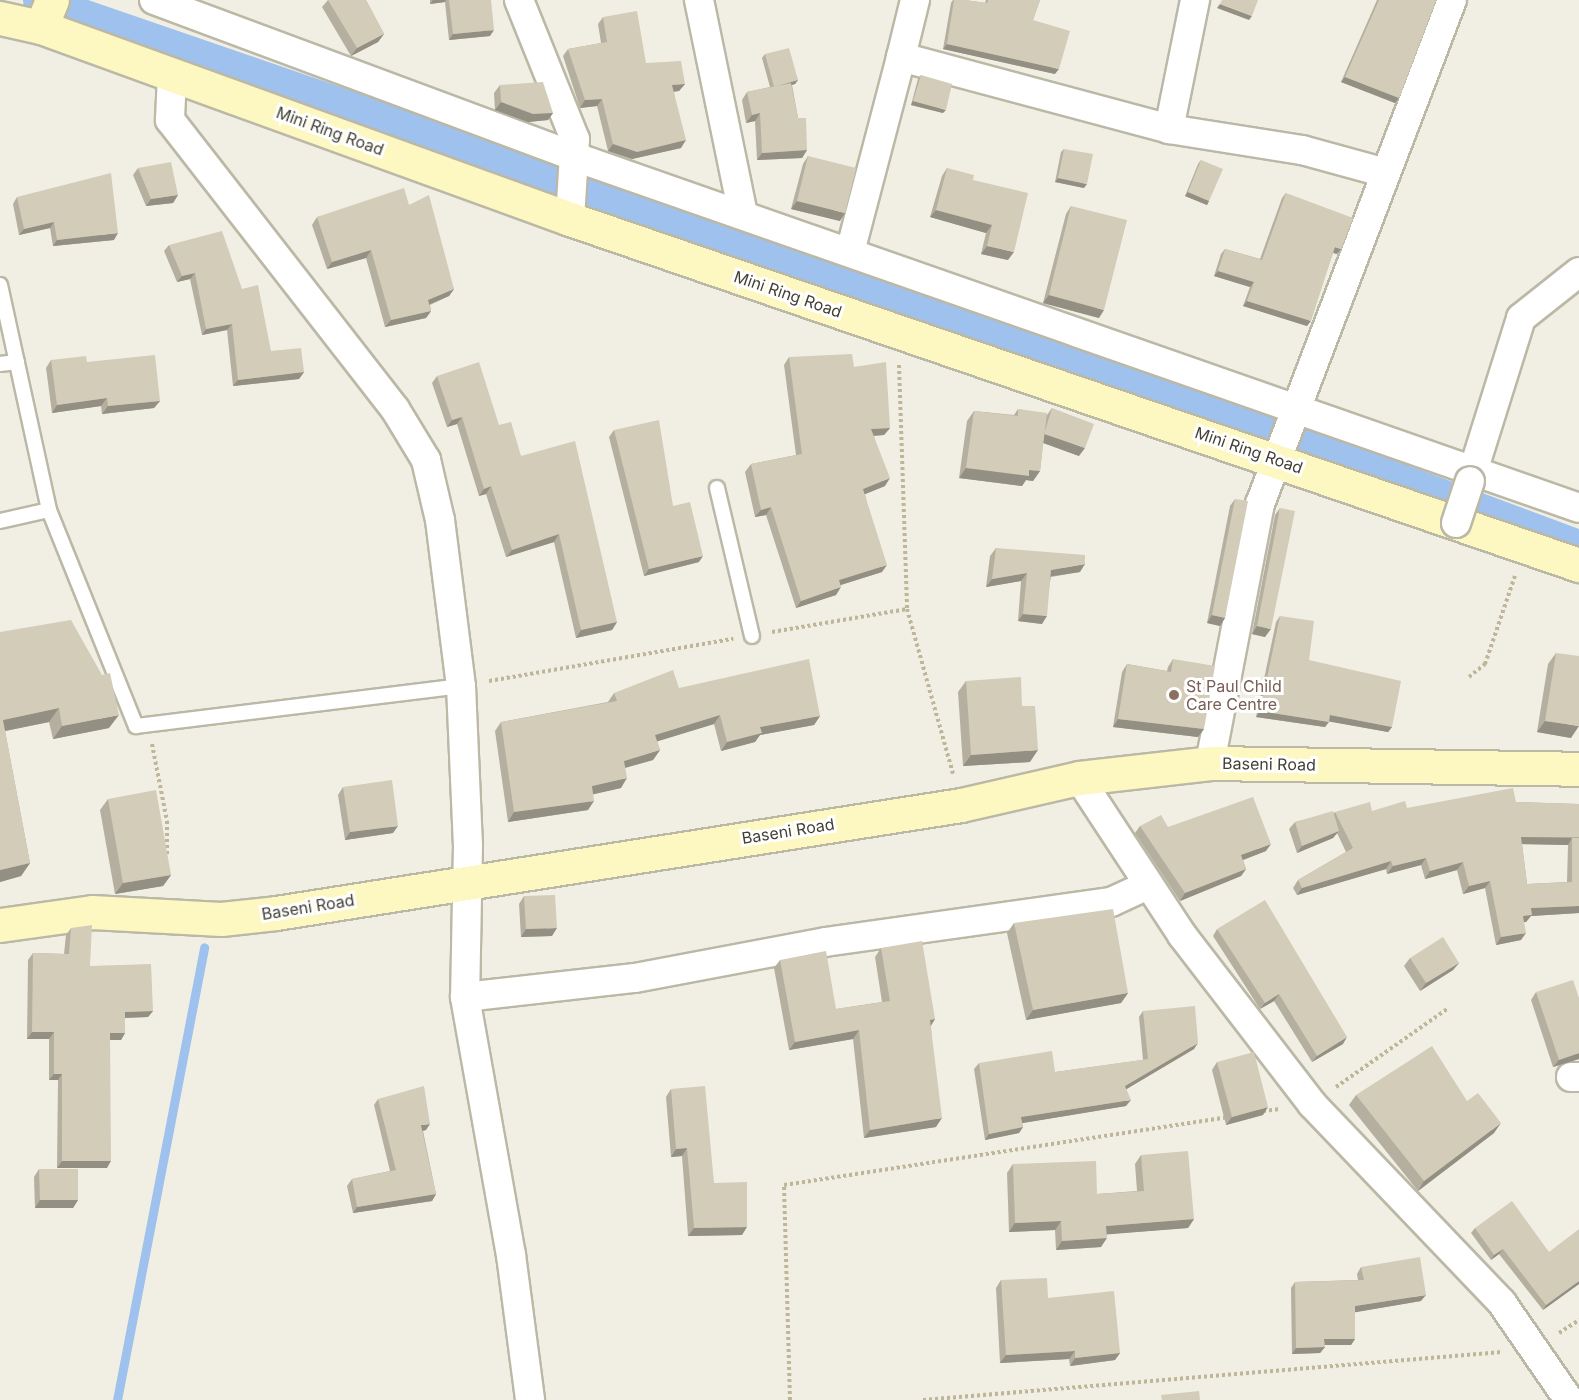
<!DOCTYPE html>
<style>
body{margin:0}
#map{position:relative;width:1579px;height:1400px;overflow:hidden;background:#f1efe3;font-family:Inter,sans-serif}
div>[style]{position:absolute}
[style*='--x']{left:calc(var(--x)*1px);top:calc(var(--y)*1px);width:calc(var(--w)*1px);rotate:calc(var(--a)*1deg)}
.stream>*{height:9px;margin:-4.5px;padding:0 4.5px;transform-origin:4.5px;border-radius:4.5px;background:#9fc1ed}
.canal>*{height:32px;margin:-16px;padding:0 16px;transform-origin:16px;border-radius:16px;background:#9fc1ed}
.path>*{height:4px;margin-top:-2px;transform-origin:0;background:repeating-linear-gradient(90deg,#bdb698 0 3px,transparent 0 6px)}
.roads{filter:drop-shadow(2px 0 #bcb8a6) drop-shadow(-2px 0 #bcb8a6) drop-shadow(0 2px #bcb8a6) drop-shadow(0 -2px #bcb8a6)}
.lane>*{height:14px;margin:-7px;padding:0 7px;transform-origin:7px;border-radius:7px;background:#fff}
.street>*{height:28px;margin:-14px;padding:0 14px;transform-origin:14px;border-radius:14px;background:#fff}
.secondary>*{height:33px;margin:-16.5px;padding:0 16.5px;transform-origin:16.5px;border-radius:16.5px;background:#fdf8c1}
.bridges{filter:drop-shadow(2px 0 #bcb8a6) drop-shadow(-2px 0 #bcb8a6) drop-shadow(0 2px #bcb8a6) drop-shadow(0 -2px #bcb8a6)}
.street-bridge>*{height:28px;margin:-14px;padding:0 14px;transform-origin:14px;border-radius:14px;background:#fff}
.wall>*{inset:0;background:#b5af9f}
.shaded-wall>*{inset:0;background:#938f82}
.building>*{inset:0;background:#d2ccb9}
.dots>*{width:16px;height:16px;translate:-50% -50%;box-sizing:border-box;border:3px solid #fff;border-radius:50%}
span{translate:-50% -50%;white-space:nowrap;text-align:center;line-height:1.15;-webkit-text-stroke:6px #fff;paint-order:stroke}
.street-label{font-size:16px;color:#423f33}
.education-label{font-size:16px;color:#785e54}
.left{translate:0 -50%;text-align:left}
</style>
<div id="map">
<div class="stream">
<div style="--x:117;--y:1400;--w:461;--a:-79.1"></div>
</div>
<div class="canal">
<div style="--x:39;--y:0;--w:1060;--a:19"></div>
<div style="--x:1041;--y:345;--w:574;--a:20.49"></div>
</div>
<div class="path">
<div style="--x:899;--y:365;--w:244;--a:88.1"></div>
<div style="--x:772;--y:632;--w:137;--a:-9.7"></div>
<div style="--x:907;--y:609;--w:171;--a:74.4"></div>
<div style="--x:1469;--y:677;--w:21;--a:-39"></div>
<div style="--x:1485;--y:664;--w:93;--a:-71.2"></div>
<div style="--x:489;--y:681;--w:248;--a:-9.8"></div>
<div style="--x:152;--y:744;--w:78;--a:79"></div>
<div style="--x:167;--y:821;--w:34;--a:90"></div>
<div style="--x:1336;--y:1087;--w:136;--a:-35.1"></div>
<div style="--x:1263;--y:1111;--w:17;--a:-7"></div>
<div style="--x:1559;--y:1333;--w:24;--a:-33"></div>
<div style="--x:790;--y:1400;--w:215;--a:-91.6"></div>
<div style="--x:784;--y:1185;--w:450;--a:-8.7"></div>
<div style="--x:923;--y:1400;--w:581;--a:-4.74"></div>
</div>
<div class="roads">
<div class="lane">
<div style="--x:0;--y:285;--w:230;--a:77.7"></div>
<div style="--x:49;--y:510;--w:233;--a:68.1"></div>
<div style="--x:136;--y:726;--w:327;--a:-7"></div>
<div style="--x:0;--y:364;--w:17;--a:-7"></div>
<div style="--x:717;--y:488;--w:152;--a:76.7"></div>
<div style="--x:0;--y:521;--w:50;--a:-12.7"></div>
</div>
<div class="street">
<div style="--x:154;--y:0;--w:452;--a:20.4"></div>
<div style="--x:578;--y:158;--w:1060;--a:19.27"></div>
<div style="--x:519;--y:0;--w:150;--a:68.1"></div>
<div style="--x:575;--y:139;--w:80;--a:93.6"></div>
<div style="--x:699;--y:0;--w:218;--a:78.4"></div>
<div style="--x:901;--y:57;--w:59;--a:-76.2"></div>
<div style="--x:172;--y:74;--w:46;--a:92.5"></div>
<div style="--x:170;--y:120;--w:366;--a:52.1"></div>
<div style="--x:395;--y:409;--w:60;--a:58.7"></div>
<div style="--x:426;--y:460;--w:62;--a:76.9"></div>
<div style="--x:440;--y:520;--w:167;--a:82.8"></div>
<div style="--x:461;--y:686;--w:159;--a:87.5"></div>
<div style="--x:468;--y:845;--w:152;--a:91.1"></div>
<div style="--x:465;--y:997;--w:262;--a:79.9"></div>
<div style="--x:511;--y:1255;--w:146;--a:82.5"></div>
<div style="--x:1169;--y:129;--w:132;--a:-78.6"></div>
<div style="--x:850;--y:252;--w:202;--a:-75.3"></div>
<div style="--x:901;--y:57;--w:278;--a:15"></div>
<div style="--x:1169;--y:129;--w:135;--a:9"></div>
<div style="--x:1302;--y:150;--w:87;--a:15.3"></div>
<div style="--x:1470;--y:481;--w:171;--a:-72.6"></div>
<div style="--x:1521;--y:318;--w:74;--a:-38.4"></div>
<div style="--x:1210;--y:763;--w:264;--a:-79.1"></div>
<div style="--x:1260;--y:504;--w:539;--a:-69.15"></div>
<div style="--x:1079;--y:778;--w:188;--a:56.7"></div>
<div style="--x:1182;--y:935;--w:213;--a:52.4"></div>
<div style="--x:1312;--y:1104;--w:275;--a:46.3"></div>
<div style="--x:1502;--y:1303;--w:118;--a:55.4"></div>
<div style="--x:465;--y:997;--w:171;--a:-6.4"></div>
<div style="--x:635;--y:978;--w:193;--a:-10.7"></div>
<div style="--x:825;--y:942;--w:289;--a:-8"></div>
<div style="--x:1111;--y:902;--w:41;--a:-24.7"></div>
<div style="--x:1571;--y:1077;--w:8;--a:0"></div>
</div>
<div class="secondary">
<div style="--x:0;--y:18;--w:42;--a:12.4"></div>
<div style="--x:41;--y:27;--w:563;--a:19.95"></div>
<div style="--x:570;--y:219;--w:1067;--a:18.93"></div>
<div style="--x:41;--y:27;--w:29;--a:-68"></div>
<div style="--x:0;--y:925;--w:93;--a:-8"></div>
<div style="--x:92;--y:912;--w:129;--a:3.1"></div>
<div style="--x:221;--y:919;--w:55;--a:-6.2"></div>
<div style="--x:276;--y:913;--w:693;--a:-8.96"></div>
<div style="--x:961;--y:805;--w:121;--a:-12.9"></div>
<div style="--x:1079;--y:778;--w:132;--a:-6.5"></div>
<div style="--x:1210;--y:763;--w:369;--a:0.9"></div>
</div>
</div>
<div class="bridges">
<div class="street-bridge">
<div style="--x:1456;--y:523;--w:44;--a:-71.6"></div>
</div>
</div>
<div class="wall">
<div style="clip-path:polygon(328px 0,366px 0,384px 34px,378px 42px,351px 56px,322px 7px)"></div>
<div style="clip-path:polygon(430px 0,491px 0,490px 36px,449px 40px,445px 2px,430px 4px)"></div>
<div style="clip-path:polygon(953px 0,965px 0,985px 3px,986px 0,1040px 0,1033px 20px,1055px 74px,943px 49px,951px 3px)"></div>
<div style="clip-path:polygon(1376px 0,1436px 0,1395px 103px,1341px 82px,1377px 0)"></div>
<div style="clip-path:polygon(603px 17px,646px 63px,685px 84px,679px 91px,674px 92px,681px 148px,632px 159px,608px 151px,597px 106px,580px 108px,563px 56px,568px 49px,601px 43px,598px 24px)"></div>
<div style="clip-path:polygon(765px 54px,798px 80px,795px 84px,792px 85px,798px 118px,807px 150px,802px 158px,757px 160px,755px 121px,746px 123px,742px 100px,747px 92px,770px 87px,762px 58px)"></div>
<div style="clip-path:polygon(921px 75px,943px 113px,911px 105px,918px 79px)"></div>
<div style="clip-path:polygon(500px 85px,553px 113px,548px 120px,528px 122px,495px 110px,494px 93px)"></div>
<div style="clip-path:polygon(1064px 149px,1084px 188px,1055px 182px,1061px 152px)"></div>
<div style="clip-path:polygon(808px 156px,840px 221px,791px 209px,803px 164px)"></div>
<div style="clip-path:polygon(1201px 160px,1209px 201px,1207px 205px,1185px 196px,1198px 164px)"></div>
<div style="clip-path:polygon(138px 168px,178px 195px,173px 203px,146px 206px,133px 175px)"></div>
<div style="clip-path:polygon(947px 168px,973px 180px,1008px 260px,981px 254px,986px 233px,930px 217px,942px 176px)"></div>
<div style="clip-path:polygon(1286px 193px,1337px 254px,1333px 253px,1307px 326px,1243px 306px,1250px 287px,1214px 276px,1221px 254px,1225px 249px,1260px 259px,1282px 198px)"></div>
<div style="clip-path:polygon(17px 197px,114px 240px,53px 246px,50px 228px,19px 235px,13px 204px)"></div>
<div style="clip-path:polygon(409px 205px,454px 289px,449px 296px,430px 305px,431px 311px,426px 318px,385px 327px,366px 258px,327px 269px,312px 225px,317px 217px)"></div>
<div style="clip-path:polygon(1071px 206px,1099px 318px,1043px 303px,1066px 214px)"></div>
<div style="clip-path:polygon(169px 245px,242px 289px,271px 351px,304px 372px,299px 379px,233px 386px,227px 330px,202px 335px,190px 279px,177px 282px,164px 251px)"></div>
<div style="clip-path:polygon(789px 357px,854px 367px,890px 428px,884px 435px,874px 436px,885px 486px,865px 494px,882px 572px,841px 585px,836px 595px,796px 608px,766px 515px,755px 517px,745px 472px,751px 464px,796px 455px,784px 365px)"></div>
<div style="clip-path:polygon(51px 360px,87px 362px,160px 401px,154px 408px,102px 414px,101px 406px,52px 413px,46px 368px)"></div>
<div style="clip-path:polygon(437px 376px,499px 425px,521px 456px,617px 622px,612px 630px,576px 638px,554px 542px,506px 557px,486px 494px,479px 496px,457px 424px,447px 427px,432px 383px)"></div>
<div style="clip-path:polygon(1052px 408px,1079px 456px,1043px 443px,1040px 471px,1033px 481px,1026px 480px,1022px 486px,959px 478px,967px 421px,974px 411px,1014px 415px,1018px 409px,1047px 415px)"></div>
<div style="clip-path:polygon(614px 430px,673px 506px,699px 562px,644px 576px,609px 437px)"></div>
<div style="clip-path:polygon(1235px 499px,1225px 618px,1220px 626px,1207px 623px,1230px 506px)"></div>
<div style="clip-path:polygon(1280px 508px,1265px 637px,1252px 634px,1275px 515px)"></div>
<div style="clip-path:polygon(996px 548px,1080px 572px,1051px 577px,1042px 624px,1018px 621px,1021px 581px,986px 587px,990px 556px)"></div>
<div style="clip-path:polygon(1280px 616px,1309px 660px,1392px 727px,1388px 732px,1329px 721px,1325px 727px,1256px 717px,1276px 622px)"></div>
<div style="clip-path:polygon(0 632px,109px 728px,53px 739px,49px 722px,5px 731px,30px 863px,21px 876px,0 882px)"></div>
<div style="clip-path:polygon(1556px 653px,1571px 738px,1537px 732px,1548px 664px)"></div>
<div style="clip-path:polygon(1173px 659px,1204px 729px,1198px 737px,1113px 727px,1122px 672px,1127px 664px,1167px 671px,1168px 667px)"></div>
<div style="clip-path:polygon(966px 681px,1022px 706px,1030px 762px,963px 766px,958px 692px)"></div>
<div style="clip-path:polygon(679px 688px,820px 716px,814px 725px,760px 735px,755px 742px,721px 751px,714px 724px,657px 741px,660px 750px,653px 760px,625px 768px,621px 788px,593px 794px,588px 810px,508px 822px,495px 731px,501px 722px,608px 702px,614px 693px)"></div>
<div style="clip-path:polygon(343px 787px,393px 833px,345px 840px,338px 795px)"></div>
<div style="clip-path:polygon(108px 799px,171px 875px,163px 886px,115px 894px,100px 810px)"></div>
<div style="clip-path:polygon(evenodd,1516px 802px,1579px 804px,1579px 913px,1531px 916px,1526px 922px,1524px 922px,1521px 940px,1496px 945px,1485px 888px,1463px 894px,1457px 870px,1425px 879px,1421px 865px,1387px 874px,1386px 869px,1297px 895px,1293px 888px,1298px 880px,1346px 852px,1337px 833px,1333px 838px,1297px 853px,1289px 829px,1295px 822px,1334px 813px,1335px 812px,1372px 811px,1516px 802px,1522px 844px,1568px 845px,1567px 882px,1527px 884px,1522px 844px)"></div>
<div style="clip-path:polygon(1140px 826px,1168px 827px,1266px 851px,1243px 860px,1246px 869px,1241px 876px,1180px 901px,1135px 833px)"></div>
<div style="clip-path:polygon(524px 896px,552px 936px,521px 937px,519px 904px)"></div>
<div style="clip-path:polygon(1014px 923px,1128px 993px,1121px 1003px,1026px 1020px,1007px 933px)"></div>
<div style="clip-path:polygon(71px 928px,90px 966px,153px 1011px,148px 1017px,125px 1018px,125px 1033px,121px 1040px,110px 1040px,107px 1168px,57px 1168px,58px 1080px,49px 1080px,49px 1039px,27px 1039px,28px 960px,33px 953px,64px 954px,66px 935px)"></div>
<div style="clip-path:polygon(1217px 929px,1343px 1044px,1312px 1062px,1274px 1001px,1260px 1009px,1213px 936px)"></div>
<div style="clip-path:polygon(881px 948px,935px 1019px,931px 1026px,936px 1127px,864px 1138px,853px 1039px,789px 1050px,774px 968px,780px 960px,836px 1009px,882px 1002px,875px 957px)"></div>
<div style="clip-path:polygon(1410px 958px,1459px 963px,1453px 970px,1420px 991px,1404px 966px)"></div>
<div style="clip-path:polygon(1536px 992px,1579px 1059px,1553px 1067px,1531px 1000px)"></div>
<div style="clip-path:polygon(1143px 1011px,1194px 1049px,1126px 1089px,1126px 1106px,1022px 1123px,1023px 1127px,1019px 1133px,985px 1140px,974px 1069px,979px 1063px,1055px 1072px,1143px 1060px,1139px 1017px)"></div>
<div style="clip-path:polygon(1217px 1062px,1263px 1115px,1226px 1125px,1212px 1070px)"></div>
<div style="clip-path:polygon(671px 1089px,714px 1183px,742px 1235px,688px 1236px,682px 1156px,671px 1157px,666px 1097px)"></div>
<div style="clip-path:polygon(1356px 1095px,1467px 1101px,1494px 1133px,1418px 1191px,1349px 1105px)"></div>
<div style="clip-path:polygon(378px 1099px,426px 1130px,423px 1131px,436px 1194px,432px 1201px,353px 1213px,347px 1186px,352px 1179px,390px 1171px,374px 1105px)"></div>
<div style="clip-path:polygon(1141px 1155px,1194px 1219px,1188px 1228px,1107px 1234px,1101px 1247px,1056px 1250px,1055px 1230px,1009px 1232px,1007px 1173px,1013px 1164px,1097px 1194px,1137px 1191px,1135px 1164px)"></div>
<div style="clip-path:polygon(39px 1169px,78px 1200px,73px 1208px,35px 1208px,34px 1177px)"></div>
<div style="clip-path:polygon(1475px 1228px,1549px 1252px,1579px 1284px,1543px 1310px,1499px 1254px,1491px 1260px,1471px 1233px)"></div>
<div style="clip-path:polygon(1361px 1267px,1421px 1301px,1355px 1312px,1355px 1339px,1351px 1345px,1325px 1345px,1325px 1347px,1320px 1353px,1292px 1354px,1291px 1288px,1295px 1282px,1358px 1280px,1357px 1274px)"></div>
<div style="clip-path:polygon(1001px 1280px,1048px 1298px,1120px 1353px,1115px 1360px,1070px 1366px,1069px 1359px,1000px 1363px,996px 1288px)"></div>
</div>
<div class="shaded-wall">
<div style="clip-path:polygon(433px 0,446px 0,445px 2px,430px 4px)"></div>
<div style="clip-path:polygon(1220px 4px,1252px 16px,1249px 20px,1217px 8px)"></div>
<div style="clip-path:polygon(494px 30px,490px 36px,449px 40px,453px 34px)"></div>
<div style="clip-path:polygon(384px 34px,378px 42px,351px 56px,357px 48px)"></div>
<div style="clip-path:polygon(947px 44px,1059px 69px,1055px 74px,943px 49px)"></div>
<div style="clip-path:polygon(1345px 77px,1399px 98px,1395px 103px,1341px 82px)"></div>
<div style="clip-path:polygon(798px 80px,795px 84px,771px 91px,774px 87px)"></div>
<div style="clip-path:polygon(685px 84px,679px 91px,667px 92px,672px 85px)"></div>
<div style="clip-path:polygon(602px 99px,597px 106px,580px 108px,585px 100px)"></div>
<div style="clip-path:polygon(913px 101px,946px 110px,943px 113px,911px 105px)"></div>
<div style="clip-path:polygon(501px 102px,553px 113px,548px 120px,528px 122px,495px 110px)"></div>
<div style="clip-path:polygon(760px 113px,755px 121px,746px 123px,752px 115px)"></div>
<div style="clip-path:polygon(686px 140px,681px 148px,632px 159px,608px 151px,613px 144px)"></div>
<div style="clip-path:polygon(807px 150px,802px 158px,757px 160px,762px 153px)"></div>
<div style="clip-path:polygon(1058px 178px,1087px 184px,1084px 188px,1055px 182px)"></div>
<div style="clip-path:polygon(1188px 192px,1209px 201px,1207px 205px,1185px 196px)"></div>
<div style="clip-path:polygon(178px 195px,173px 203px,146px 206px,151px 199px)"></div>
<div style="clip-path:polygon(797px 201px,845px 213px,840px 221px,791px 209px)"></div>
<div style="clip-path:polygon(936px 210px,992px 225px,986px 233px,930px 217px)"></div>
<div style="clip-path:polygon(54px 222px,50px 228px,19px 235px,24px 229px)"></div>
<div style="clip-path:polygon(118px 233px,114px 240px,53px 246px,57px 240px)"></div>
<div style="clip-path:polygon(987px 246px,1014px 252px,1008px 260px,981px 254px)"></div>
<div style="clip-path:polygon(1335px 247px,1341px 249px,1337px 254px,1331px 252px)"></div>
<div style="clip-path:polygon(371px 250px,366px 258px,327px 269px,332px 262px)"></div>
<div style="clip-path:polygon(1218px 271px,1254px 282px,1250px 287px,1214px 276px)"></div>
<div style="clip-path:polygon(195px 273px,190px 279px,177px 282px,182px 276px)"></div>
<div style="clip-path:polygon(454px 289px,449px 296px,423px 307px,428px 300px)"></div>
<div style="clip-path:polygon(1049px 295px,1104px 310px,1099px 318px,1043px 303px)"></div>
<div style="clip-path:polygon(1247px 301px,1311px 321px,1307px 326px,1243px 306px)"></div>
<div style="clip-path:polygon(431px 311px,426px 318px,385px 327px,391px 320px)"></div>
<div style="clip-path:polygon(232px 324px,227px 330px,202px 335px,206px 329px)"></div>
<div style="clip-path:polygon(304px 372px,299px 379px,233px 386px,238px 380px)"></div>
<div style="clip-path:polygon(107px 398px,101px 406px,52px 413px,57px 405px)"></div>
<div style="clip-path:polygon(160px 401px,154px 408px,102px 414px,108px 406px)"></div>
<div style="clip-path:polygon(462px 417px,457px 424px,447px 427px,452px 420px)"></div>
<div style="clip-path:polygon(890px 428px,884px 435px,866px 436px,871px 429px)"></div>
<div style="clip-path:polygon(1044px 433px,1085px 448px,1079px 456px,1038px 441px)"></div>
<div style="clip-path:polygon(966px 468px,1029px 470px,1040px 471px,1033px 481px,1026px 480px,1022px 486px,959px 478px)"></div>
<div style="clip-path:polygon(890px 478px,885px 486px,858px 497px,863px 489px)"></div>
<div style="clip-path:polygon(491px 486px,486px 494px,479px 496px,484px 489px)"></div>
<div style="clip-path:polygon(771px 507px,766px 515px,755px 517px,761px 510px)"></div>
<div style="clip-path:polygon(559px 534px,554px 542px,506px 557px,512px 550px)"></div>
<div style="clip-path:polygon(703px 556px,699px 562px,644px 576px,649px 569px)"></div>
<div style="clip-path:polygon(1085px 564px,1080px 572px,1046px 577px,1051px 570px)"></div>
<div style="clip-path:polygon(887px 565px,882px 572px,834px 587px,839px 580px)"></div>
<div style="clip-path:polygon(1027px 573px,1021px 581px,986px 587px,992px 579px)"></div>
<div style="clip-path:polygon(841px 587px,836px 595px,796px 608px,801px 601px)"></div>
<div style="clip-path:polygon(1023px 614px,1047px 616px,1042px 624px,1018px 621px)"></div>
<div style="clip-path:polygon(1212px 615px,1225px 618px,1220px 626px,1207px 623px)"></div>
<div style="clip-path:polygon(617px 622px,612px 630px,576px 638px,581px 630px)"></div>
<div style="clip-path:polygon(1257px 626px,1271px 629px,1265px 637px,1252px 634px)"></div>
<div style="clip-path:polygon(59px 708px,49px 722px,0 732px,3px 720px)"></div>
<div style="clip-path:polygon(1260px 711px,1329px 722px,1325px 727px,1256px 717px)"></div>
<div style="clip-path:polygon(119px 715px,109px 728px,53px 739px,62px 726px)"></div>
<div style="clip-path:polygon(720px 715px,714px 724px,649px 744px,655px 735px)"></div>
<div style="clip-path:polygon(1330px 715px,1392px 727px,1388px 732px,1326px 721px)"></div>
<div style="clip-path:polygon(820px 716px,814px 725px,760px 735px,755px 742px,721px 751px,727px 742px,760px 727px)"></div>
<div style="clip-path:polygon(1118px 719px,1204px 729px,1198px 737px,1113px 727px)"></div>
<div style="clip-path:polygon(1545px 721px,1579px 726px,1571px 738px,1537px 732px)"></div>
<div style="clip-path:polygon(660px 750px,653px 760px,617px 770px,624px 761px)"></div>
<div style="clip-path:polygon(1038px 750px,1030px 762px,963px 766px,971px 755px)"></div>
<div style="clip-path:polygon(627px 778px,621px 788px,586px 796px,592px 786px)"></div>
<div style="clip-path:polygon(594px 801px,588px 810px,508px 822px,514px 812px)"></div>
<div style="clip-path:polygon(398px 826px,393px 833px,345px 840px,350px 832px)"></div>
<div style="clip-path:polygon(1339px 831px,1333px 838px,1297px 853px,1302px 846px)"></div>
<div style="clip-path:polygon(1521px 837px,1572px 838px,1568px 845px,1516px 844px)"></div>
<div style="clip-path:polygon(1271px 844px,1266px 851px,1235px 863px,1241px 855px)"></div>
<div style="clip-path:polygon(1426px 858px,1421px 865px,1387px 874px,1393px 866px)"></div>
<div style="clip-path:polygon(1391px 861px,1386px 869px,1297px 895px,1302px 888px)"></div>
<div style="clip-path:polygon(1463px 862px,1457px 870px,1425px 879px,1430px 871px)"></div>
<div style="clip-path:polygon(30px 863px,21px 876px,0 882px,0 870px)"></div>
<div style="clip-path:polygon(1246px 869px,1241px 876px,1180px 901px,1185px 893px)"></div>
<div style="clip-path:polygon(171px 875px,163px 886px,115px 894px,123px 883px)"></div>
<div style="clip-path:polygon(1490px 881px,1485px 888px,1463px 894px,1469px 886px)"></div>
<div style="clip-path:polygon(1579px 906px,1579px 913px,1531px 916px,1526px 922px,1517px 923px,1523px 916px,1531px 908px)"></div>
<div style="clip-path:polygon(557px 928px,552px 936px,521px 937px,526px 929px)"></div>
<div style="clip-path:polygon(1526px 933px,1521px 940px,1496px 945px,1501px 937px)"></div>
<div style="clip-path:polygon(1459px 963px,1453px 970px,1420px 991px,1426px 983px)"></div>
<div style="clip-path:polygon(1128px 993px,1121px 1003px,1026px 1020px,1033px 1010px)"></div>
<div style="clip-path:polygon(1279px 994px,1274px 1001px,1260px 1009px,1265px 1003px)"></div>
<div style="clip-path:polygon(153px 1011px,148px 1017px,120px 1018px,125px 1012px)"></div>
<div style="clip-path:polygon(935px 1019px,929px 1028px,930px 1020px)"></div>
<div style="clip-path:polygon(859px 1030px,853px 1039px,789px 1050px,795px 1042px)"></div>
<div style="clip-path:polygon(32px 1032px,54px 1032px,49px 1039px,27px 1039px)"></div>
<div style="clip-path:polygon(110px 1033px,125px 1033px,121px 1040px,106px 1040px)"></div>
<div style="clip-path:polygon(1347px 1037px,1343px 1044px,1312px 1062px,1317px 1056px)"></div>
<div style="clip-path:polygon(1198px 1043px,1194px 1049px,1120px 1093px,1125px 1086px)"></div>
<div style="clip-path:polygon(1579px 1053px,1579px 1059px,1553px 1067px,1559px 1060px)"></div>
<div style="clip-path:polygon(54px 1074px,62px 1074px,58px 1080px,49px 1080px)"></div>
<div style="clip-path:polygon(1131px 1100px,1126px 1106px,1017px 1124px,1021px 1117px)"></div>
<div style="clip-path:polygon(1268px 1107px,1263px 1115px,1226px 1125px,1232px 1117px)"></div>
<div style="clip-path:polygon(942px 1118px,936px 1127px,864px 1138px,870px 1130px)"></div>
<div style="clip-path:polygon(1501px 1123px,1494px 1133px,1418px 1191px,1424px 1181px)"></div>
<div style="clip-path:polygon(430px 1124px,426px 1130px,417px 1132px,421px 1125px)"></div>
<div style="clip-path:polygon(1023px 1127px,1019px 1133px,985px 1140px,989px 1134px)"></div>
<div style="clip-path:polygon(687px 1148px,682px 1156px,671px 1157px,676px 1149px)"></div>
<div style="clip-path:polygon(62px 1161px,111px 1161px,107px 1168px,57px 1168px)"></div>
<div style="clip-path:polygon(436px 1194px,432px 1201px,353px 1213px,357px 1207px)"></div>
<div style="clip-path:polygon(40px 1200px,78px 1200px,73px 1208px,35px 1208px)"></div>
<div style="clip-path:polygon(1194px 1219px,1188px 1228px,1100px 1235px,1106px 1226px)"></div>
<div style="clip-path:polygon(1061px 1221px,1055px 1230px,1009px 1232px,1015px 1223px)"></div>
<div style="clip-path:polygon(747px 1227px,742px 1235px,688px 1236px,694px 1228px)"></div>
<div style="clip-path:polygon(1107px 1238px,1101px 1247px,1056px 1250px,1062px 1241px)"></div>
<div style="clip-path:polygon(1503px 1249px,1499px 1254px,1491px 1260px,1494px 1255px)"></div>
<div style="clip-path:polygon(1579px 1281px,1579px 1284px,1543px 1310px,1546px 1305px)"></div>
<div style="clip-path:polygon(1426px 1295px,1421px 1301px,1351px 1313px,1355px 1306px)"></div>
<div style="clip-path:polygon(1324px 1339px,1355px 1339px,1351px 1345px,1320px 1345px)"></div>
<div style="clip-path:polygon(1325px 1347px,1320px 1353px,1292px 1354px,1296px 1348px)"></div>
<div style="clip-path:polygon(1075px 1351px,1069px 1359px,1000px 1363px,1006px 1355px)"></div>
<div style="clip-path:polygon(1120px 1353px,1115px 1360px,1070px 1366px,1075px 1358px)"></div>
</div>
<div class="building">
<div style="clip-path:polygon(328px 0,366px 0,384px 34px,357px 48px)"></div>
<div style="clip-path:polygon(449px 0,491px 0,494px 30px,453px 34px)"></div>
<div style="clip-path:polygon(954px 0,965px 0,987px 3px,988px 0,1040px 0,1033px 20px,1070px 31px,1059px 69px,947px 44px)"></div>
<div style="clip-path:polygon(1222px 0,1258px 0,1252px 16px,1220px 4px)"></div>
<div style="clip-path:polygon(1379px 0,1436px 0,1399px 98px,1345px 77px)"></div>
<div style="clip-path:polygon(637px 11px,646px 63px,681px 61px,685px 84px,672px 85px,686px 140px,637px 152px,613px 144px,602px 99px,585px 100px,568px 49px,607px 42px,603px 17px)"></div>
<div style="clip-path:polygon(789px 48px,798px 80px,774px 87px,765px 54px)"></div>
<div style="clip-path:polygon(921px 75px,952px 84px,946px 110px,913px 101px)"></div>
<div style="clip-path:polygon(543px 82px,553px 113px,533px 114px,501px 102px,500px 85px)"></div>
<div style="clip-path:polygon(791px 83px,798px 118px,806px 118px,807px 150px,762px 153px,760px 113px,752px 115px,747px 92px)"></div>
<div style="clip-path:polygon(1064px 149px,1093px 154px,1087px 184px,1058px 178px)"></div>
<div style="clip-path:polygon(808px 156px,856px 168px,845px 213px,797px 201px)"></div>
<div style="clip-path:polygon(1201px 160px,1223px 169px,1209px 201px,1188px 192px)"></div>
<div style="clip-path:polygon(171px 162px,178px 195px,151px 199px,138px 168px)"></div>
<div style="clip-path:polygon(947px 168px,974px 175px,973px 180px,1028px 193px,1014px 252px,987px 246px,992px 225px,936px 210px)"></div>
<div style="clip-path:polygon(111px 173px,118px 233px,57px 240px,54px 222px,24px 229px,17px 197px)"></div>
<div style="clip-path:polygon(404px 188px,409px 205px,429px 195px,454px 289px,428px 300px,431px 311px,391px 320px,371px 250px,332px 262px,317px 217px)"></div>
<div style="clip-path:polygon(1286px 193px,1353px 218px,1341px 249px,1335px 247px,1311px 321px,1247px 301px,1254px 282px,1218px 271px,1225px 249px,1262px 260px)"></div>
<div style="clip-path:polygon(1071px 206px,1127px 220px,1104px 310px,1049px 295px)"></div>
<div style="clip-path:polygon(222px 231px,242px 289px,258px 285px,271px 351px,301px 348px,304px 372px,238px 380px,232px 324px,206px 329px,195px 273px,182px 276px,169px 245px)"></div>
<div style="clip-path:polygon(852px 354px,854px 367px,886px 362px,890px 428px,871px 429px,890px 478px,863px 489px,887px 565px,839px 580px,841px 587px,801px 601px,771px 507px,761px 510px,751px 464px,802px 454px,789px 357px)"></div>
<div style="clip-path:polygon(155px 355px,160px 401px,108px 406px,107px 398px,57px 405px,51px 360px,86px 356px,87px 362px)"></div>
<div style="clip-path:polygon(479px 362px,499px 425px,511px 422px,521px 456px,575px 441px,617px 622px,581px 630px,559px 534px,512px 550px,491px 486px,484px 489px,462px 417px,452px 420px,437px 376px)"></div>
<div style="clip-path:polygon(1052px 408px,1094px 424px,1085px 448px,1044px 434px)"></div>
<div style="clip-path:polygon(1018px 409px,1047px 413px,1040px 471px,1029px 470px,1029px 476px,966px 468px,974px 411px,1018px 416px)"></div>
<div style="clip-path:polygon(659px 420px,673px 506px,690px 502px,703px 556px,649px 569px,614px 430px)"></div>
<div style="clip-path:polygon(1235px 499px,1248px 501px,1225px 618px,1212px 615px)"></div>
<div style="clip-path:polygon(1280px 508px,1295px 511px,1271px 629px,1257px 626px)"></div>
<div style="clip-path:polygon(996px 548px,1085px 555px,1085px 564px,1051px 570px,1047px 616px,1023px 614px,1027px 573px,992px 579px)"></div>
<div style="clip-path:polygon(1280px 616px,1314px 621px,1309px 660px,1401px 681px,1392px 727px,1330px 715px,1329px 722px,1260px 711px)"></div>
<div style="clip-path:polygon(71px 620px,102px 675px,110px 673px,119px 715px,62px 726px,59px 708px,3px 720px,30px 863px,0 870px,0 632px)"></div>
<div style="clip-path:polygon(1556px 653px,1579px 656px,1579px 726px,1545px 721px)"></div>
<div style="clip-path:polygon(809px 659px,820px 716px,760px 727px,762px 733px,727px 742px,720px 715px,655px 735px,660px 750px,624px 761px,627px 778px,592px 786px,594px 801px,514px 812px,501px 722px,617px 701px,614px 693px,673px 670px,679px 688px)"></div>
<div style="clip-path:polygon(1173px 659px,1215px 666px,1204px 729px,1118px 719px,1127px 664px,1171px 672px)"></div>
<div style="clip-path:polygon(1021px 677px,1022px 706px,1035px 706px,1038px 750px,971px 755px,966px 681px)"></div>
<div style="clip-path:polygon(392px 780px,398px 826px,350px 832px,343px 787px)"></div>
<div style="clip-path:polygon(1513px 788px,1516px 802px,1579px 804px,1579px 837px,1521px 837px,1527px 884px,1572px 882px,1572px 838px,1579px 838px,1579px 906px,1531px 908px,1532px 915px,1523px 916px,1526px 933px,1501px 937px,1490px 881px,1469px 886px,1463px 862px,1430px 871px,1426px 858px,1393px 866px,1391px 861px,1302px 888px,1298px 880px,1353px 848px,1335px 812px,1370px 802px,1372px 811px,1405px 801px,1407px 808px)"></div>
<div style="clip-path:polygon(156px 790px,171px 875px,123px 883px,108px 799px)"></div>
<div style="clip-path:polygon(1253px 797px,1271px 844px,1241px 855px,1246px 869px,1185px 893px,1140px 826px,1161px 815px,1168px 827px)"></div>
<div style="clip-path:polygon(1333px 811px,1339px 831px,1302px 846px,1295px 822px)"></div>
<div style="clip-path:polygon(555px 895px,557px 928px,526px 929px,524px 896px)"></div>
<div style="clip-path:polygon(1265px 900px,1347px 1037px,1317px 1056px,1279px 994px,1265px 1003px,1217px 929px)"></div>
<div style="clip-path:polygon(1113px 909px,1128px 993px,1033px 1010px,1014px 923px)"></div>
<div style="clip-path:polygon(92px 925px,90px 966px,151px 964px,153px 1011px,125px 1012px,125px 1033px,110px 1033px,111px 1161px,62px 1161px,62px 1074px,54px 1074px,54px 1032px,32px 1032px,33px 953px,69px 954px,71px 928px)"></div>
<div style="clip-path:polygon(1443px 937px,1459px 963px,1426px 983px,1410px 958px)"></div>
<div style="clip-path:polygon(922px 941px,935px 1019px,930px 1020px,942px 1118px,870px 1130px,859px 1030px,795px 1042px,780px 960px,826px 951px,836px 1009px,890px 1001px,881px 948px)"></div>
<div style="clip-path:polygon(1573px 980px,1579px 998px,1579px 1053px,1559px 1060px,1536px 992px)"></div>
<div style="clip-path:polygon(1195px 1006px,1198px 1043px,1125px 1086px,1131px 1100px,1021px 1117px,1023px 1127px,989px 1134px,979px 1063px,1052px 1051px,1055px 1072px,1148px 1059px,1143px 1011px)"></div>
<div style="clip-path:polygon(1432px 1046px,1467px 1101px,1478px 1093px,1501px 1123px,1424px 1181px,1356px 1095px)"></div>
<div style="clip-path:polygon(1254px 1052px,1268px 1107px,1232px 1117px,1217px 1062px)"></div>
<div style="clip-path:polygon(424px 1086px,430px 1124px,421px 1125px,436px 1194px,357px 1207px,352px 1179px,396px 1170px,378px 1099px)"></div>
<div style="clip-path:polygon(705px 1086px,714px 1183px,747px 1182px,747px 1227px,694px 1228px,687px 1148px,676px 1149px,671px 1089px)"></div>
<div style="clip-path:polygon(1188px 1151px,1194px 1219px,1106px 1226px,1107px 1238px,1062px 1241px,1061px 1221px,1015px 1223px,1013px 1164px,1096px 1161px,1097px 1194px,1144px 1191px,1141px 1155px)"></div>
<div style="clip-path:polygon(39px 1169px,78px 1169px,78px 1200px,40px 1200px)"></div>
<div style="clip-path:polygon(1512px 1201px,1549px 1252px,1579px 1229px,1579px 1281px,1546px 1305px,1503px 1249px,1494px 1255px,1475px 1228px)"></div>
<div style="clip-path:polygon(1420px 1257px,1426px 1295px,1355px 1306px,1355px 1339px,1324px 1339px,1325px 1347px,1296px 1348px,1295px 1282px,1364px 1280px,1361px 1267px)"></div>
<div style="clip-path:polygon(1047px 1278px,1048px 1298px,1114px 1291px,1120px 1353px,1075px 1358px,1075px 1351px,1006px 1355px,1001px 1280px)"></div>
<div style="clip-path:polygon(1199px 1391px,1200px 1400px,1162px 1400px,1161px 1395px)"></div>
</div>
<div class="dots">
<div style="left:1174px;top:695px;background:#8d6e63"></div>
</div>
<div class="street-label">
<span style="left:330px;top:131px;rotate:20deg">Mini Ring Road</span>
<span style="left:788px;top:294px;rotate:19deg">Mini Ring Road</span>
<span style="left:1249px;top:450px;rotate:19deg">Mini Ring Road</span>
<span style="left:1269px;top:764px;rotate:1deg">Baseni Road</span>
<span style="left:788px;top:831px;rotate:-9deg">Baseni Road</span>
<span style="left:308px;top:907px;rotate:-9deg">Baseni Road</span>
</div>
<div class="education-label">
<span class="left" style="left:1186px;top:695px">St Paul Child<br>Care Centre</span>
</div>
</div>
